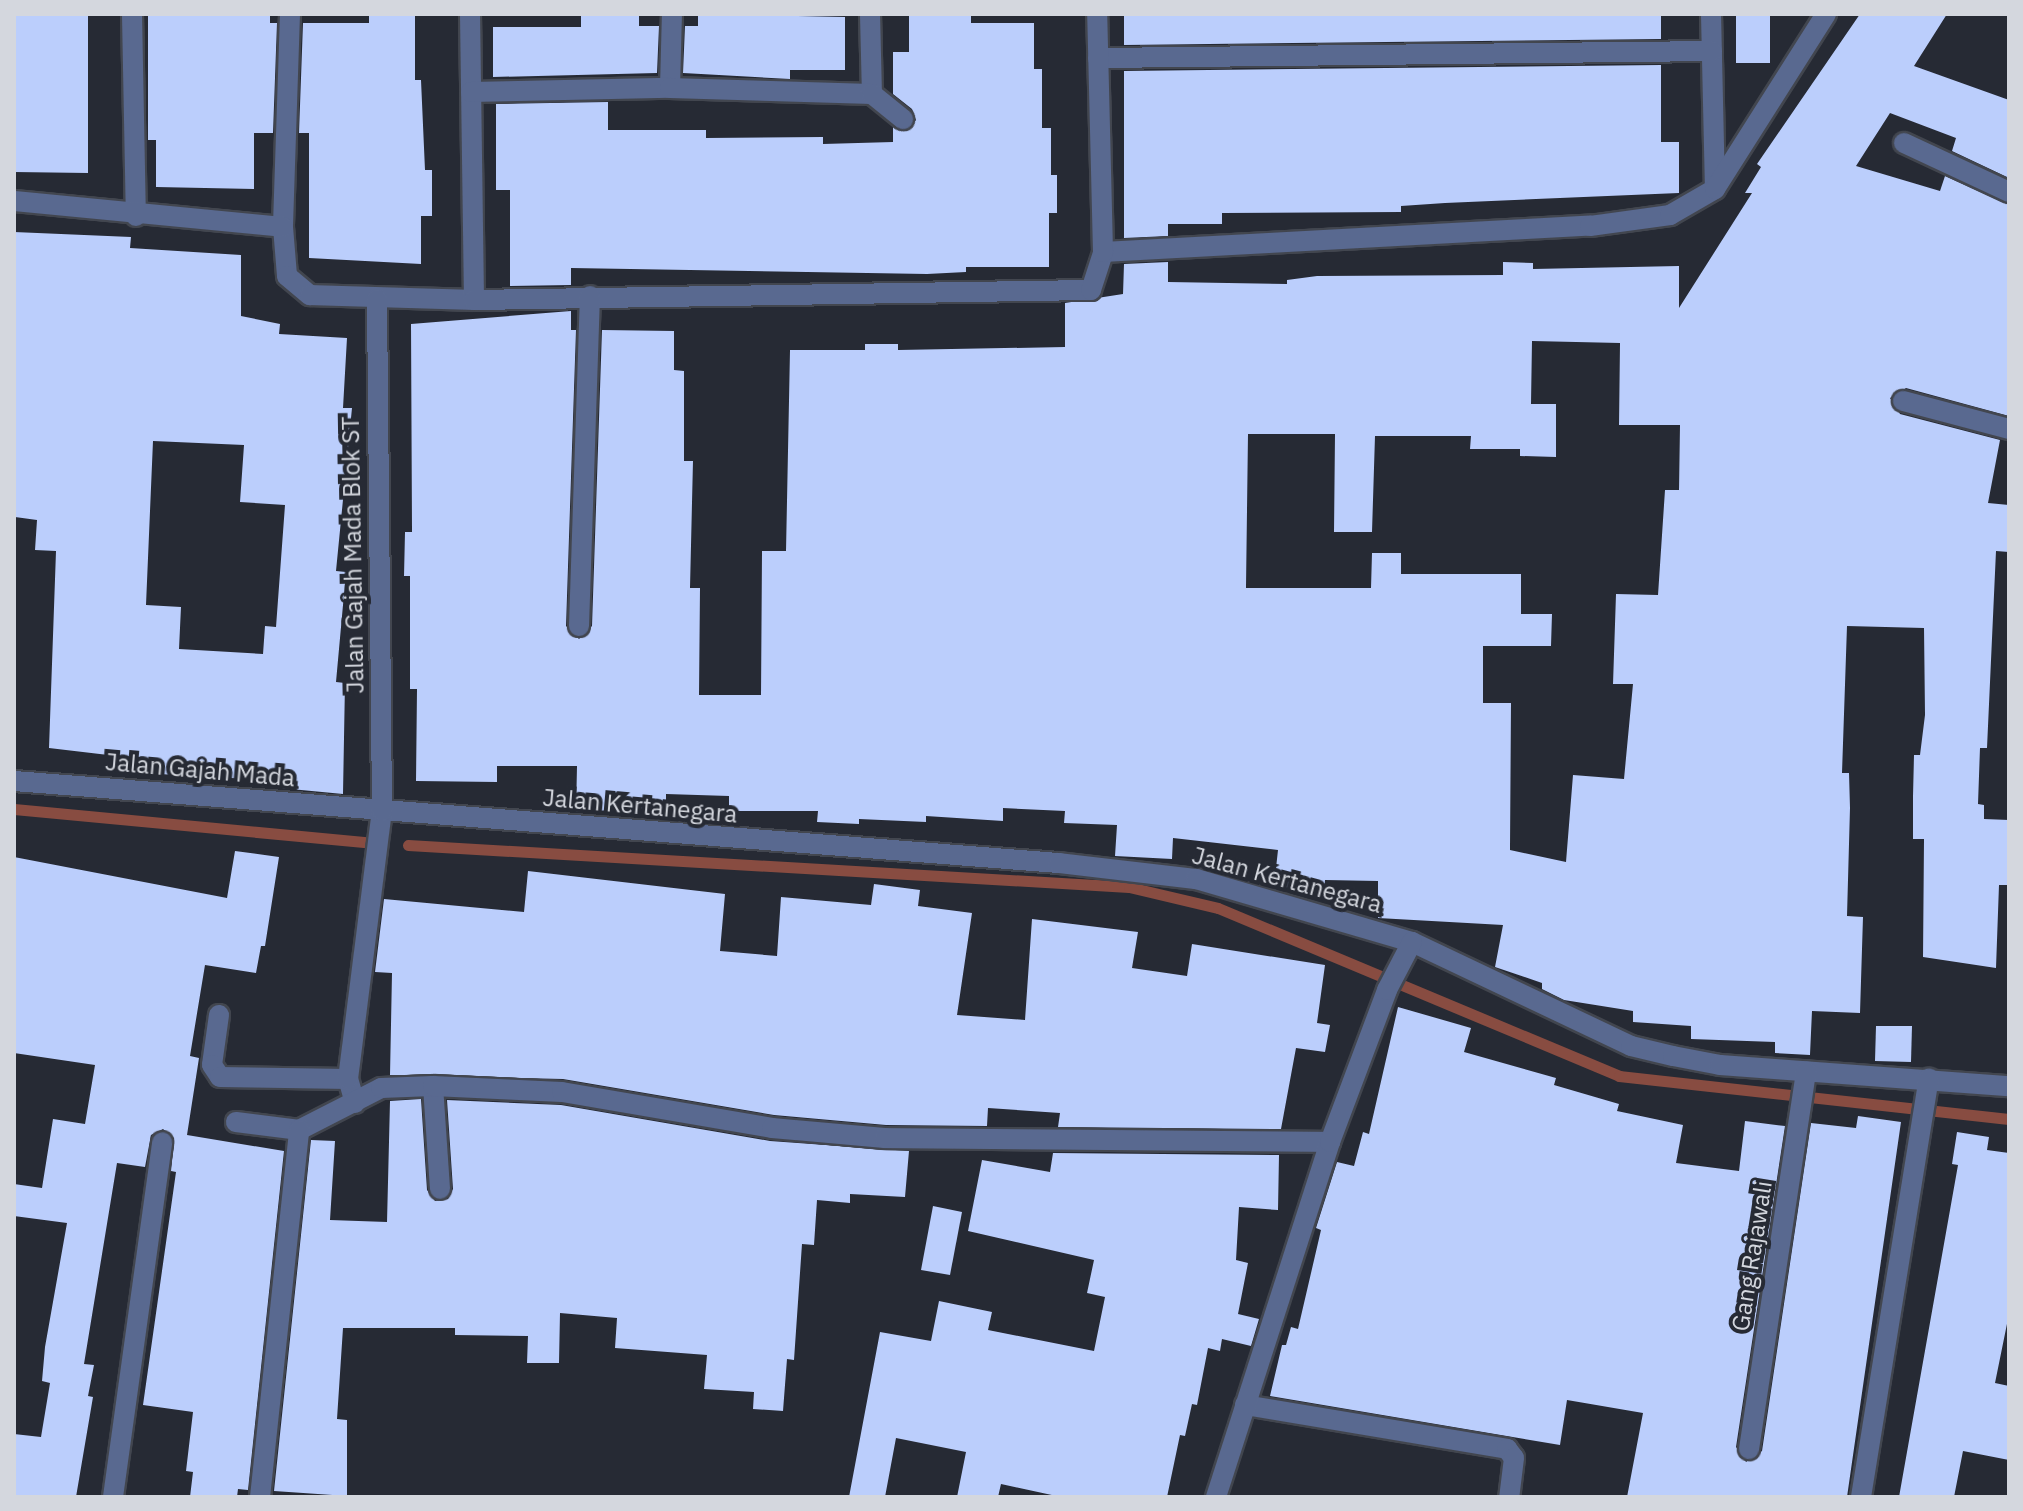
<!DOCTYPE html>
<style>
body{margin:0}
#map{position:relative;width:2023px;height:1511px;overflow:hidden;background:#262a34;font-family:"IBM Plex Sans",sans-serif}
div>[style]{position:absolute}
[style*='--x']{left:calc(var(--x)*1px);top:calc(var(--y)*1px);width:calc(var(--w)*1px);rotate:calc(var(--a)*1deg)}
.stream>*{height:11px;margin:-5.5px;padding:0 5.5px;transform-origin:5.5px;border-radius:5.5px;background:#884c41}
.building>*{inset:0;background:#bbcefc}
.roads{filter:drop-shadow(2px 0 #42464f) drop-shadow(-2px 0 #42464f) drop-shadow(0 2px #42464f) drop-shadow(0 -2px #42464f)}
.minor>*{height:20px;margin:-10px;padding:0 10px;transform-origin:10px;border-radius:10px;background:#596990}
span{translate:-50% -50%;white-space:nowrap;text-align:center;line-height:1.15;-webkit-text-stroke:8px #262a34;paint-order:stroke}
.street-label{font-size:24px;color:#d4d7de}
.frame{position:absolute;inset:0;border:16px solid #d4d7de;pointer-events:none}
</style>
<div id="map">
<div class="stream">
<div style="--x:14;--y:809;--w:354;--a:5.4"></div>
<div style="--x:408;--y:845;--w:722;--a:3.33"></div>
<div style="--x:1129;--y:887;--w:91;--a:13.3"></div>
<div style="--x:1218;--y:908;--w:435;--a:22.7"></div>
<div style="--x:1619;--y:1076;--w:392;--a:6.3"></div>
</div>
<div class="building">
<div style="clip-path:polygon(14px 14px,88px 14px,88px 173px,14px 172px)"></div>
<div style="clip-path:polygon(148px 14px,270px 14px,270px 23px,277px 23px,273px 133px,254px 133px,254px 189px,156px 187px,156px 140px,148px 140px)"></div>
<div style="clip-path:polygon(369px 14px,415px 14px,415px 80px,421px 80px,425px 170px,432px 170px,432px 216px,421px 216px,421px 264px,309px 258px,309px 133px,299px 133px,303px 23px,369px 23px)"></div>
<div style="clip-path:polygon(581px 14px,639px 14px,639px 26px,659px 26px,657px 73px,493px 77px,493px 27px,581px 27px)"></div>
<div style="clip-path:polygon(698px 14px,845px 17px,845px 70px,790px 70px,790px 79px,683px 73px,685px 26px,698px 26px)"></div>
<div style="clip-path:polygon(909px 14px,971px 14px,971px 23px,1034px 23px,1034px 69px,1042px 69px,1042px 128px,1051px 128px,1051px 175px,1057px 175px,1057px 213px,1049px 213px,1049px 267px,966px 267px,966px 272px,927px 274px,571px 268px,571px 285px,510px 286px,510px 190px,496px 190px,496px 104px,608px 102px,608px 130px,706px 130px,706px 138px,823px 137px,823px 144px,893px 142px,893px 127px,907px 131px,916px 120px,912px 109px,893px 94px,893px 52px,909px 52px)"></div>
<div style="clip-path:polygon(1124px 14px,1661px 14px,1661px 39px,1124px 45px)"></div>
<div style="clip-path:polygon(1736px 14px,1770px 14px,1770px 63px,1736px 63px)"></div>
<div style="clip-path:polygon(evenodd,1860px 14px,1947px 14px,1914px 66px,2009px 100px,2009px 178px,1952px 151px,1956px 138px,1890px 113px,1856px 166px,1940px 191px,1945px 176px,2009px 205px,2009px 416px,1906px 388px,1890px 398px,1900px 414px,2000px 440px,1988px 503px,2009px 505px,2009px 552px,1996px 551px,1987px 748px,1980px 748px,1978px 804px,1984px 805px,1984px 819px,2009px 820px,2009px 885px,1999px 885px,1996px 968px,1923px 957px,1924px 839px,1913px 839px,1913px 796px,1914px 755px,1920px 755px,1925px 715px,1924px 628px,1847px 626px,1842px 773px,1849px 773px,1850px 808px,1847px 916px,1863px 917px,1860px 1013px,1812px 1011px,1810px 1055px,1775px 1053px,1775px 1042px,1691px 1039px,1691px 1026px,1633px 1022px,1633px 1011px,1564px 1000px,1542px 989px,1542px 983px,1495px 967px,1503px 925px,1378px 918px,1378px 881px,1325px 880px,1324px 891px,1274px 886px,1278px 850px,1173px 838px,1172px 859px,1115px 856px,1117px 825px,1064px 823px,1065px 811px,1003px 808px,1003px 821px,926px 816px,926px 822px,859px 819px,859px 824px,817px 822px,818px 811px,729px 811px,729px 796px,666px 794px,666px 807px,576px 812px,577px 766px,497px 766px,497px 782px,416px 781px,417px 689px,410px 689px,410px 576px,404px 576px,405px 532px,412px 532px,411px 324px,571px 311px,571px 330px,576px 330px,566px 626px,579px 639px,592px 626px,602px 330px,674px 331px,674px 370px,684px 371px,684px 461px,693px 461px,690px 588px,700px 588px,699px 695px,761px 695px,762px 551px,786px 551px,790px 350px,865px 350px,865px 344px,898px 344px,898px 350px,1065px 347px,1065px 303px,1123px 294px,1124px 264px,1168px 262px,1168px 282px,1287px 284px,1287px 280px,1317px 276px,1503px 275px,1503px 262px,1533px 263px,1533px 269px,1679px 266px,1679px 308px,1752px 193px,1745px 193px,1761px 167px,1757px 164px,1860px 14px,1532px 341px,1620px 343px,1619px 425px,1680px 425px,1679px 490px,1665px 490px,1658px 595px,1616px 594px,1613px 684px,1633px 684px,1624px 779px,1573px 775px,1566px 862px,1510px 850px,1511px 703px,1483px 703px,1483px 646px,1551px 646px,1552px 614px,1521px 614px,1521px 574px,1401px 574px,1401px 553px,1372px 553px,1371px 588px,1246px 588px,1248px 434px,1335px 434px,1334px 532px,1372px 532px,1375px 436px,1471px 436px,1470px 449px,1520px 449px,1520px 456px,1556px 457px,1556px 404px,1531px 404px,1532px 341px)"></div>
<div style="clip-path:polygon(1661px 65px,1661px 142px,1679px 142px,1679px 193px,1445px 203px,1401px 206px,1401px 212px,1222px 213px,1222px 224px,1168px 224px,1168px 236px,1124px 238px,1124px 71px)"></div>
<div style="clip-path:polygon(evenodd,14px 232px,131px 237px,130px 248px,241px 255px,241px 316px,280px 324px,279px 334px,347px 338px,343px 408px,352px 408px,336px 571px,346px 572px,336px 682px,345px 683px,343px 794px,249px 785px,249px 779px,141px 773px,142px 759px,49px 748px,56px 551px,35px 550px,37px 520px,15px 517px,14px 232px,153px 441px,244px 445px,240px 502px,285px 505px,276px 627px,265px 626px,263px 654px,179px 649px,181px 607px,146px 605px,153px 441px)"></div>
<div style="clip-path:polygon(235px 851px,279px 857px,265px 946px,261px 946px,256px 973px,205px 965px,190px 1056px,199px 1058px,187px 1135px,284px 1151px,248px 1490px,238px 1489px,237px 1497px,190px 1497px,193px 1472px,186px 1471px,193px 1412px,143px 1405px,176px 1172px,171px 1171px,174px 1138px,163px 1129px,151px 1135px,145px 1167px,117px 1163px,84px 1364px,94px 1365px,88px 1396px,93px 1397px,76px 1497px,14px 1497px,14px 1434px,41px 1437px,50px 1383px,42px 1381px,45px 1347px,67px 1223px,14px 1216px,14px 1184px,42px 1188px,53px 1119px,85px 1124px,95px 1065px,14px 1053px,14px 857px,227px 898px)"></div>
<div style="clip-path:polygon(528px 871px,725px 894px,720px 951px,777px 956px,781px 897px,871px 905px,874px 884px,920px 890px,918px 906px,972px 913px,957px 1015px,1025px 1020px,1032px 919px,1138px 932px,1132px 968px,1187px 976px,1192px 944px,1325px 965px,1317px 1023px,1330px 1025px,1325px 1052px,1296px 1048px,1281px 1129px,1058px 1127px,1060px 1113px,988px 1108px,987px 1126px,886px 1125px,774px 1115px,563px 1079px,390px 1075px,392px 973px,375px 972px,384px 899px,524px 912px)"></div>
<div style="clip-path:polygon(1398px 1007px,1471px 1028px,1464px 1052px,1556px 1078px,1554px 1085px,1619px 1104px,1617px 1111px,1683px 1125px,1676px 1163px,1739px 1171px,1745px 1121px,1785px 1126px,1736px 1447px,1746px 1462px,1762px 1451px,1811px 1123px,1856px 1128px,1858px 1116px,1901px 1122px,1847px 1497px,1627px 1497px,1643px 1413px,1567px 1400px,1560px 1445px,1270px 1396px,1282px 1345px,1286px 1345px,1291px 1327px,1298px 1329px,1321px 1230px,1316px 1228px,1337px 1162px,1354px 1166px,1363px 1132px,1369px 1134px)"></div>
<div style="clip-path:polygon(1876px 1026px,1912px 1026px,1911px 1062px,1875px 1061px)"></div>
<div style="clip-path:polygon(421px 1099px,427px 1190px,435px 1201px,448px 1199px,453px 1189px,447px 1100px,561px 1105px,770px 1141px,909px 1151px,905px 1197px,850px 1194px,850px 1203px,817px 1200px,814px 1245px,802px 1244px,794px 1360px,787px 1359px,783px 1411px,753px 1409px,754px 1392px,704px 1389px,707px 1355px,615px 1348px,617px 1318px,560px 1313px,559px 1363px,527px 1363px,528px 1336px,455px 1335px,455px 1328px,343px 1328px,337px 1419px,347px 1420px,347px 1496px,274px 1491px,311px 1140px,335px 1141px,330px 1220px,387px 1222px,390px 1101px)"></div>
<div style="clip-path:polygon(1957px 1132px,1989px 1137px,1987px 1150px,2009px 1153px,2009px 1314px,1995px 1383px,2009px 1386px,2009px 1460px,1963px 1451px,1954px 1497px,1899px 1497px,1958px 1165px,1952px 1164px)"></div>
<div style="clip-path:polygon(1053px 1153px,1279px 1155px,1278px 1210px,1239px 1207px,1236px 1260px,1248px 1263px,1238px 1314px,1259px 1319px,1251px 1346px,1222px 1339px,1220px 1351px,1208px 1348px,1197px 1405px,1192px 1404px,1185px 1436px,1180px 1435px,1167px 1497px,1061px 1497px,1001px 1484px,998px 1497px,957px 1497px,966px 1452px,896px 1438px,885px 1497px,849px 1497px,880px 1332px,931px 1341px,939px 1301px,992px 1312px,988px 1330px,1094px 1351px,1105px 1297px,1087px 1293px,1094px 1260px,968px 1231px,982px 1160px,1050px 1172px)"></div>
<div style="clip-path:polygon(933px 1206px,962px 1212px,950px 1275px,921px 1270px)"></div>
</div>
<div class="roads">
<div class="minor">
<div style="--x:132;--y:14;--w:202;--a:88.9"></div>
<div style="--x:290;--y:14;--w:213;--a:91.9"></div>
<div style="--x:283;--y:227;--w:49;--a:85.3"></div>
<div style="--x:287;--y:276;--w:30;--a:40"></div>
<div style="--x:310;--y:295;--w:164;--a:1.7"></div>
<div style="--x:474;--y:300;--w:286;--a:-90.8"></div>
<div style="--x:870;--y:14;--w:80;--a:88.6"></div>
<div style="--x:1711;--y:14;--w:175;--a:88.7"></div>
<div style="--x:1098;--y:58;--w:614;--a:-0.65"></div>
<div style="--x:670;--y:88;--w:74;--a:-88.5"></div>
<div style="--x:471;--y:92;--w:199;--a:-1.2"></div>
<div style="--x:670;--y:88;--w:202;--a:1.7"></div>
<div style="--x:872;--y:94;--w:40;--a:39"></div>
<div style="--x:1904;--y:143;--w:116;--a:25"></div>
<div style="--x:14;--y:201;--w:270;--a:5.5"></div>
<div style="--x:1103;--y:252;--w:488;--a:-3.1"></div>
<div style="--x:1590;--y:226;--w:81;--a:-7.8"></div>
<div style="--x:1670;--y:215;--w:52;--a:-30"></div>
<div style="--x:1715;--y:189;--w:207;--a:-57.6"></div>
<div style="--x:474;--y:300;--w:617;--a:-0.93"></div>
<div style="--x:1091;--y:290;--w:40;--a:-72"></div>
<div style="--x:1103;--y:252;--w:238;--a:-91.4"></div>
<div style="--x:1903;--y:401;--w:110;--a:14.8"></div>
<div style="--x:579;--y:626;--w:330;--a:-88.1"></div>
<div style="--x:14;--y:781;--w:1048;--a:4.49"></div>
<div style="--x:1059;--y:863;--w:138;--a:6.7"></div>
<div style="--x:1196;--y:879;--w:225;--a:16.3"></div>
<div style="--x:1412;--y:942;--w:242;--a:25.4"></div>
<div style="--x:1631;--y:1046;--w:43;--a:13.4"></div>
<div style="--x:1673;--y:1056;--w:48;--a:10.8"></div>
<div style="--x:1720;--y:1065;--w:290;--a:4.2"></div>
<div style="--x:219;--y:1015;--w:50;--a:98"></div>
<div style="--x:212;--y:1065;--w:14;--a:56"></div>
<div style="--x:220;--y:1077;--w:128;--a:0.9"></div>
<div style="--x:433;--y:1086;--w:103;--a:86.1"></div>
<div style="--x:355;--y:1103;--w:25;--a:-106"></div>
<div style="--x:348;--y:1079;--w:270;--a:-82.8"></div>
<div style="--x:382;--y:811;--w:512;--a:-90.56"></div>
<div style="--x:236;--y:1122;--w:64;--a:7.2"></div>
<div style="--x:299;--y:1130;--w:92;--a:-27.1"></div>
<div style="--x:381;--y:1088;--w:52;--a:-2.2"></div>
<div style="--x:433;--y:1086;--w:129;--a:2.7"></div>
<div style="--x:562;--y:1092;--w:213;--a:9.7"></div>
<div style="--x:772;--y:1128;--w:113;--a:5.1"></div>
<div style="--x:885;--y:1138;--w:445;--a:0.5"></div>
<div style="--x:1245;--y:1405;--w:266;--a:9.5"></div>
<div style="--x:1507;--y:1449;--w:11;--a:52"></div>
<div style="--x:1514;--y:1458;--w:39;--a:97"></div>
<div style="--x:1749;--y:1449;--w:382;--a:-81.4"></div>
<div style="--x:113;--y:1497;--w:358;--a:-82.1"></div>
<div style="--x:260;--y:1497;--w:369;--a:-83.9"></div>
<div style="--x:1216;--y:1497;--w:373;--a:-72.2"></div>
<div style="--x:1330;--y:1142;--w:162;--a:-69.4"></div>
<div style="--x:1387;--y:990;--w:54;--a:-62.5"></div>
<div style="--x:1861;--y:1497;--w:424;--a:-80.8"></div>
</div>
</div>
<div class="street-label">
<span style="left:353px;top:555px;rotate:-91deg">Jalan Gajah Mada Blok ST</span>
<span style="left:200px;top:770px;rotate:5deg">Jalan Gajah Mada</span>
<span style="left:640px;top:806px;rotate:5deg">Jalan Kertanegara</span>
<span style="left:1287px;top:880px;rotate:15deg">Jalan Kertanegara</span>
<span style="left:1752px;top:1256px;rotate:-81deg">Gang Rajawali</span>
</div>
<div class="frame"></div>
</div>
